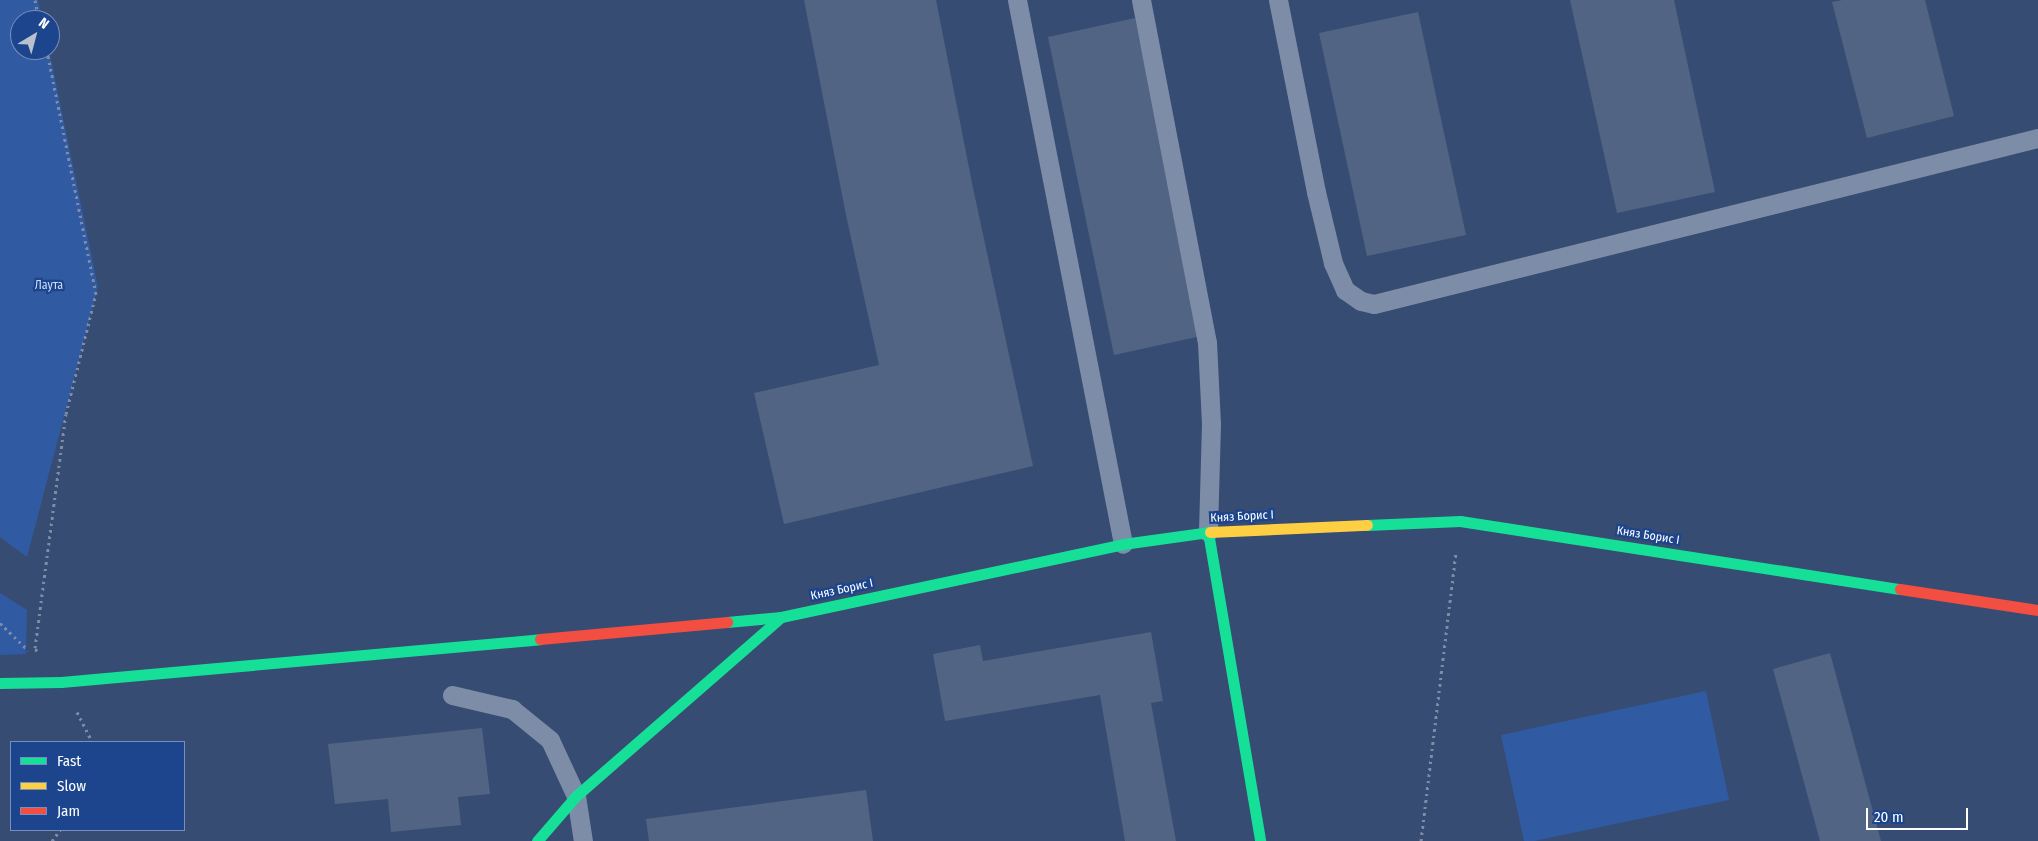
<!DOCTYPE html>
<meta charset="utf-8">
<style>
body{margin:0}
#map{position:relative;width:2038px;height:841px;overflow:hidden;background:#364c73;font-family:"Fira Sans Condensed",sans-serif}
div>[style]{position:absolute}
[style*='--x']{left:calc(var(--x)*1px);top:calc(var(--y)*1px);width:calc(var(--w)*1px);rotate:calc(var(--a)*1deg)}
.green>*{inset:0;background:#305ba3}
.building>*{inset:0;background:#526483}
.path>*{height:3px;margin-top:-1.5px;transform-origin:0;background:repeating-linear-gradient(90deg,#7d8da7 0 2.5px,transparent 0 6.5px)}
.lane>*{height:19px;margin:-9.5px;padding:0 9.5px;transform-origin:9.5px;border-radius:9.5px;background:#7d8da7}
.fast>*{height:11px;margin:-5.5px;padding:0 5.5px;transform-origin:5.5px;border-radius:5.5px;background:#16e098}
.slow>*{height:11px;margin:-5.5px;padding:0 5.5px;transform-origin:5.5px;border-radius:5.5px;background:#ffcf43}
.jam>*{height:11px;margin:-5.5px;padding:0 5.5px;transform-origin:5.5px;border-radius:5.5px;background:#f24e42}
span{translate:-50% -50%;white-space:nowrap;text-align:center;line-height:1.15;-webkit-text-stroke:4.5px #1c458d;paint-order:stroke}
.park-label{font-size:12px;color:#cedff9}
.street-label{font-size:12px;color:#fff}
.legend{position:absolute;left:10px;top:741px;width:175px;height:90px;box-sizing:border-box;background:#1c458d;border:1px solid #778fbb;margin:0;padding:6px 9px;list-style:none;font-size:15px;color:#fff}
.legend li{display:flex;align-items:center;gap:10px;height:25px}
.legend b{width:25px;border:1px solid #778fbb}
.north{position:absolute;left:10px;top:10px;width:50px;height:50px;box-sizing:border-box;background:#1c458d;border:1px solid #778fbb;border-radius:50%;rotate:37deg;font-size:14px;font-weight:700;line-height:20px;text-align:center;color:#fff}
.north::after{content:'';display:block;margin:auto;width:18px;height:22px;background:#b9c0ce;clip-path:polygon(50% 0,100% 100%,50% 72%,0 100%)}
.scale{position:absolute;left:1866px;top:808px;width:102px;height:22px;box-sizing:border-box;border:2px solid #fff;border-top:0;padding-left:6px;font-size:15px;line-height:18px;white-space:nowrap;color:#fff;-webkit-text-stroke:4px #1c458d;paint-order:stroke}
</style>
<div id="map">
<div class="green">
<div style="clip-path:polygon(0 0,38px 0,42px 20px,20px 20px,20px 50px,49px 50px,98px 287px,27px 557px,0 537px)"></div>
<div style="clip-path:polygon(0 593px,27px 610px,26px 654px,0 655px)"></div>
<div style="clip-path:polygon(1706px 691px,1729px 800px,1534px 841px,1524px 841px,1501px 735px)"></div>
</div>
<div class="building">
<div style="clip-path:polygon(804px 0,936px 0,973px 188px,1033px 466px,784px 524px,754px 393px,879px 365px,846px 215px)"></div>
<div style="clip-path:polygon(1570px 0,1674px 0,1715px 192px,1617px 213px)"></div>
<div style="clip-path:polygon(1842px 0,1925px 0,1954px 116px,1867px 138px,1832px 2px)"></div>
<div style="clip-path:polygon(1418px 12px,1466px 235px,1367px 256px,1319px 33px)"></div>
<div style="clip-path:polygon(1135px 18px,1201px 336px,1114px 355px,1048px 37px)"></div>
<div style="clip-path:polygon(1151px 632px,1163px 701px,1151px 703px,1176px 841px,1125px 841px,1100px 695px,945px 721px,933px 654px,980px 645px,983px 661px)"></div>
<div style="clip-path:polygon(1830px 653px,1881px 841px,1820px 841px,1773px 669px)"></div>
<div style="clip-path:polygon(482px 728px,490px 794px,458px 797px,461px 825px,391px 832px,388px 799px,335px 804px,328px 744px)"></div>
<div style="clip-path:polygon(866px 790px,873px 841px,649px 841px,646px 819px)"></div>
</div>
<div class="path">
<div style="--x:35;--y:0;--w:20;--a:79"></div>
<div style="--x:0;--y:623;--w:39;--a:44"></div>
<div style="--x:37;--y:651;--w:4;--a:-124"></div>
<div style="--x:35;--y:648;--w:236;--a:-82.5"></div>
<div style="--x:66;--y:414;--w:124;--a:-76"></div>
<div style="--x:96;--y:294;--w:249;--a:-101.4"></div>
<div style="--x:77;--y:712;--w:34;--a:63"></div>
<div style="--x:52;--y:841;--w:14;--a:-54"></div>
<div style="--x:1421;--y:841;--w:291;--a:-83.1"></div>
</div>
<div class="lane">
<div style="--x:1017;--y:0;--w:554;--a:78.97"></div>
<div style="--x:1141;--y:0;--w:348;--a:79.1"></div>
<div style="--x:1207;--y:342;--w:82;--a:87.2"></div>
<div style="--x:1211;--y:424;--w:108;--a:91.6"></div>
<div style="--x:1278;--y:0;--w:196;--a:78.8"></div>
<div style="--x:1316;--y:192;--w:73;--a:76.5"></div>
<div style="--x:1333;--y:263;--w:30;--a:66"></div>
<div style="--x:1345;--y:290;--w:19;--a:35"></div>
<div style="--x:1361;--y:301;--w:13;--a:13"></div>
<div style="--x:1374;--y:304;--w:684;--a:-14.04"></div>
<div style="--x:452;--y:695;--w:62;--a:13.1"></div>
<div style="--x:512;--y:709;--w:49;--a:39.2"></div>
<div style="--x:550;--y:740;--w:62;--a:65.1"></div>
<div style="--x:576;--y:796;--w:46;--a:81.2"></div>
</div>
<div class="fast">
<div style="--x:1367;--y:525;--w:93;--a:-2.5"></div>
<div style="--x:1460;--y:521;--w:445;--a:8.8"></div>
<div style="--x:1208;--y:532;--w:313;--a:80.4"></div>
<div style="--x:727;--y:622;--w:54;--a:-5.3"></div>
<div style="--x:781;--y:617;--w:350;--a:-12"></div>
<div style="--x:1123;--y:544;--w:88;--a:-7.9"></div>
<div style="--x:0;--y:683;--w:61;--a:-0.9"></div>
<div style="--x:61;--y:682;--w:481;--a:-5.1"></div>
<div style="--x:537;--y:841;--w:60;--a:-49.1"></div>
<div style="--x:576;--y:796;--w:272;--a:-41.1"></div>
</div>
<div class="slow">
<div style="--x:1210;--y:532;--w:157;--a:-2.6"></div>
</div>
<div class="jam">
<div style="--x:1900;--y:589;--w:140;--a:8.7"></div>
<div style="--x:540;--y:639;--w:188;--a:-5.2"></div>
</div>
<div class="park-label">
<span style="left:49px;top:286px">Лаута</span>
</div>
<div class="street-label">
<span style="left:1242px;top:517px;rotate:-3deg">Княз Борис I</span>
<span style="left:1648px;top:536px;rotate:9deg">Княз Борис I</span>
<span style="left:842px;top:590px;rotate:-12deg">Княз Борис I</span>
</div>
<ul class="legend">
<li><b style="height:6px;background:#16e098"></b>Fast</li>
<li><b style="height:6px;background:#ffcf43"></b>Slow</li>
<li><b style="height:6px;background:#f24e42"></b>Jam</li>
</ul>
<div class="north">N</div>
<div class="scale">20 m</div>
</div>
